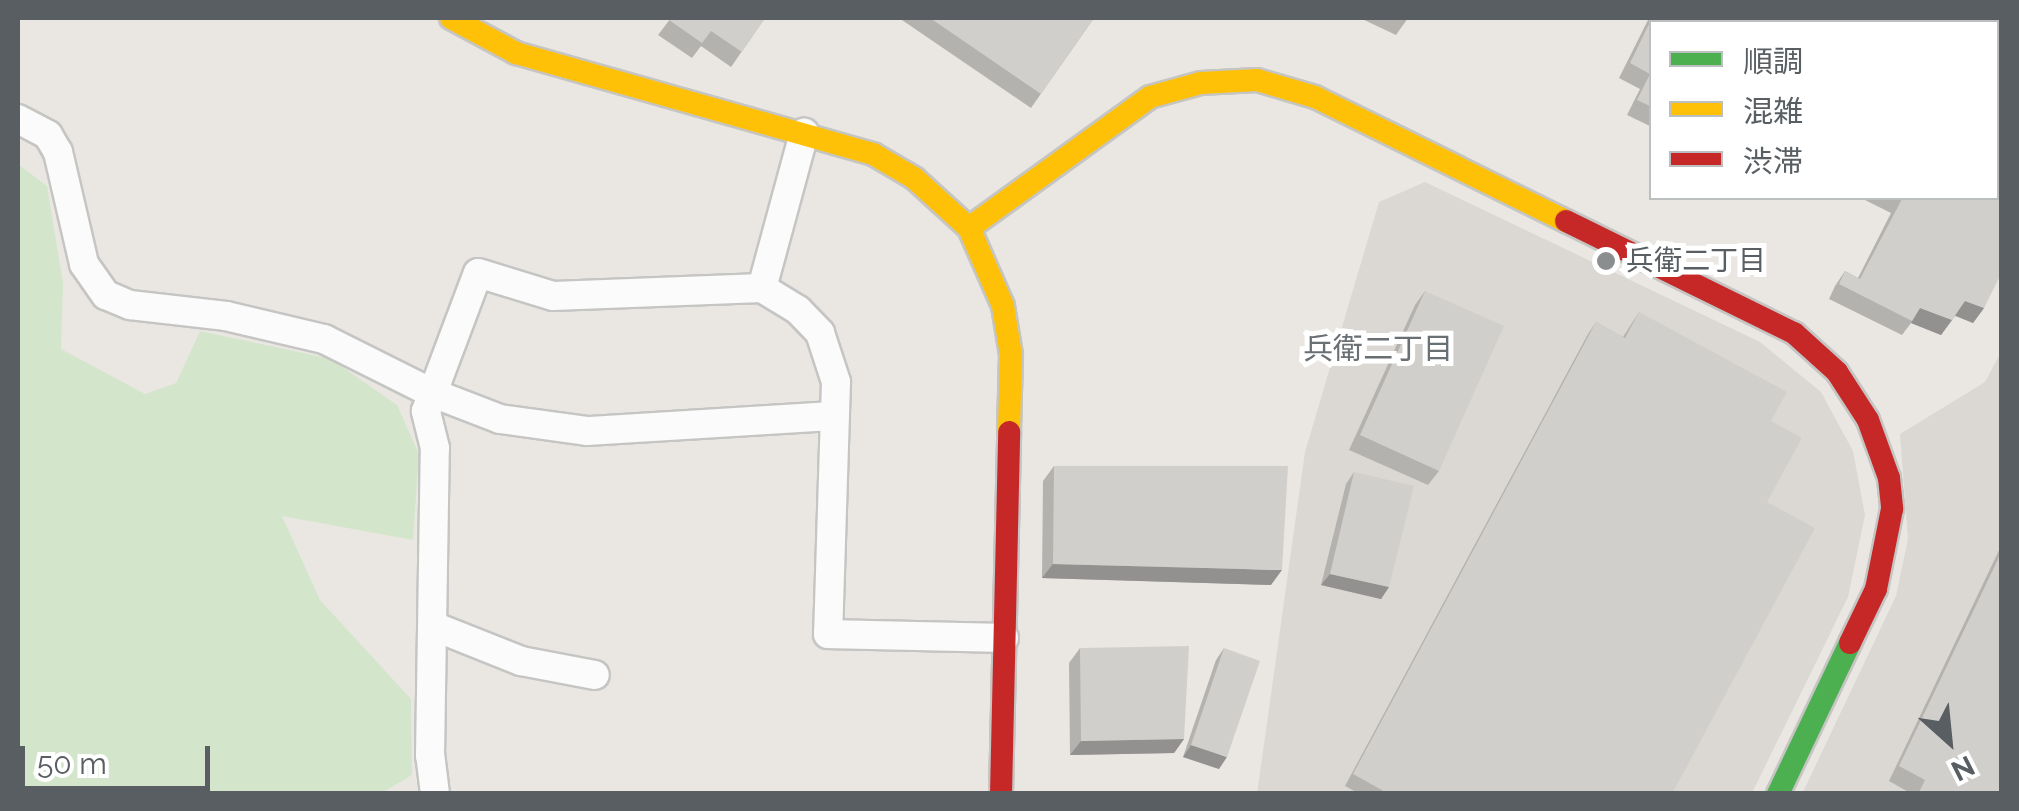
<!DOCTYPE html>
<meta charset="utf-8">
<style>
body{margin:0}
#map{position:relative;width:2019px;height:811px;overflow:hidden;background:#eae7e2;font-family:Raleway,"Noto Sans JP",sans-serif}
div>[style]{position:absolute}
[style*='--x']{left:calc(var(--x)*1px);top:calc(var(--y)*1px);width:calc(var(--w)*1px);rotate:calc(var(--a)*1deg)}
.industrial>*{inset:0;background:#dbd8d3}
.green>*{inset:0;background:#d3e6cc}
.roads{filter:drop-shadow(2px 0 #c5c5c4) drop-shadow(-2px 0 #c5c5c4) drop-shadow(0 2px #c5c5c4) drop-shadow(0 -2px #c5c5c4)}
.street>*{height:28px;margin:-14px;padding:0 14px;transform-origin:14px;border-radius:14px;background:#fcfbfb}
.fast>*{height:22px;margin:-11px;padding:0 11px;transform-origin:11px;border-radius:11px;background:#4caf50}
.slow>*{height:22px;margin:-11px;padding:0 11px;transform-origin:11px;border-radius:11px;background:#ffc107}
.jam>*{height:22px;margin:-11px;padding:0 11px;transform-origin:11px;border-radius:11px;background:#c62828}
.wall>*{inset:0;background:#b4b2af}
.shaded-wall>*{inset:0;background:#92918f}
.building>*{inset:0;background:#d1cfcc}
.dots>*{width:28px;height:28px;translate:-50% -50%;box-sizing:border-box;border:5px solid #fff;border-radius:50%}
span{translate:-50% -50%;white-space:nowrap;text-align:center;line-height:1.15;-webkit-text-stroke:10px #fff;paint-order:stroke}
.poi-label{font-size:28px;color:#585e62}
.left{translate:0 -50%;text-align:left}
.neighbourhood-label{font-size:30px;color:#697074}
.frame{position:absolute;inset:0;border:20px solid #585e62;pointer-events:none}
.legend{position:absolute;left:1649px;top:20px;width:350px;height:180px;box-sizing:border-box;background:#fff;border:2px solid #bcbfc0;margin:0;padding:12px 18px;list-style:none;font-size:30px;color:#585e62}
.legend li{display:flex;align-items:center;gap:20px;height:50px}
.legend b{width:50px;border:2px solid #bcbfc0}
.north{position:absolute;left:1899px;top:691px;width:100px;height:100px;-webkit-text-stroke:8px #fff;paint-order:stroke;rotate:153deg;font-size:28px;font-weight:700;line-height:40px;text-align:center;color:#585e62}
.north::after{content:'';display:block;margin:auto;width:35px;height:45px;background:#585e62;clip-path:polygon(50% 0,100% 100%,50% 72%,0 100%)}
.scale{position:absolute;left:20px;top:746px;width:190px;height:45px;box-sizing:border-box;border:5px solid #585e62;border-top:0;padding-left:12px;font-size:30px;line-height:35px;white-space:nowrap;color:#585e62;-webkit-text-stroke:8px #fff;paint-order:stroke}
</style>
<div id="map">
<div class="industrial">
<div style="clip-path:polygon(1425px 182px,1760px 342px,1821px 392px,1853px 451px,1865px 515px,1848px 597px,1752px 793px,1257px 794px,1305px 452px,1379px 202px)"></div>
<div style="clip-path:polygon(2001px 352px,2001px 793px,1802px 794px,1896px 596px,1908px 539px,1900px 434px,1985px 382px)"></div>
</div>
<div class="green">
<div style="clip-path:polygon(1908px 18px,2001px 18px,2001px 62px,1996px 22px)"></div>
<div style="clip-path:polygon(18px 164px,47px 186px,63px 283px,61px 349px,145px 394px,176px 383px,200px 331px,331px 359px,397px 405px,419px 454px,413px 540px,282px 516px,320px 600px,411px 699px,412px 775px,380px 794px,34px 794px,18px 781px)"></div>
</div>
<div class="roads">
<div class="street">
<div style="--x:18;--y:119;--w:34;--a:28"></div>
<div style="--x:48;--y:135;--w:20;--a:60"></div>
<div style="--x:58;--y:152;--w:115;--a:76.9"></div>
<div style="--x:84;--y:264;--w:38;--a:55"></div>
<div style="--x:106;--y:295;--w:26;--a:23"></div>
<div style="--x:130;--y:305;--w:97;--a:6.5"></div>
<div style="--x:226;--y:316;--w:101;--a:13.2"></div>
<div style="--x:324;--y:339;--w:119;--a:26.6"></div>
<div style="--x:430;--y:392;--w:75;--a:21.1"></div>
<div style="--x:500;--y:419;--w:89;--a:7.8"></div>
<div style="--x:588;--y:431;--w:247;--a:-3.5"></div>
<div style="--x:762;--y:288;--w:161;--a:-74.8"></div>
<div style="--x:433;--y:626;--w:95;--a:21.7"></div>
<div style="--x:521;--y:661;--w:75;--a:10.7"></div>
<div style="--x:435;--y:794;--w:38;--a:-97"></div>
<div style="--x:430;--y:756;--w:308;--a:-89.1"></div>
<div style="--x:435;--y:448;--w:38;--a:-104"></div>
<div style="--x:426;--y:411;--w:147;--a:-69.4"></div>
<div style="--x:478;--y:273;--w:78;--a:17"></div>
<div style="--x:553;--y:296;--w:209;--a:-2.2"></div>
<div style="--x:762;--y:288;--w:42;--a:31.4"></div>
<div style="--x:798;--y:310;--w:32;--a:46"></div>
<div style="--x:820;--y:333;--w:52;--a:71.9"></div>
<div style="--x:836;--y:382;--w:252;--a:91.8"></div>
<div style="--x:828;--y:634;--w:176;--a:1.3"></div>
</div>
<div class="fast">
<div style="--x:1778;--y:794;--w:167;--a:-64.5"></div>
</div>
<div class="slow">
<div style="--x:451;--y:18;--w:74;--a:28.3"></div>
<div style="--x:516;--y:53;--w:371;--a:15.8"></div>
<div style="--x:873;--y:154;--w:48;--a:30.3"></div>
<div style="--x:914;--y:178;--w:74;--a:42.3"></div>
<div style="--x:969;--y:228;--w:85;--a:66.4"></div>
<div style="--x:1003;--y:306;--w:50;--a:80.7"></div>
<div style="--x:1011;--y:355;--w:77;--a:91.5"></div>
<div style="--x:969;--y:228;--w:223;--a:-35.9"></div>
<div style="--x:1150;--y:97;--w:53;--a:-15.4"></div>
<div style="--x:1201;--y:83;--w:56;--a:-3.1"></div>
<div style="--x:1257;--y:80;--w:60;--a:16.3"></div>
<div style="--x:1315;--y:97;--w:280;--a:26.3"></div>
</div>
<div class="jam">
<div style="--x:1566;--y:221;--w:254;--a:26.2"></div>
<div style="--x:1794;--y:333;--w:58;--a:42.2"></div>
<div style="--x:1837;--y:372;--w:57;--a:57.1"></div>
<div style="--x:1868;--y:420;--w:62;--a:70.1"></div>
<div style="--x:1889;--y:478;--w:31;--a:84"></div>
<div style="--x:1892;--y:509;--w:82;--a:101.3"></div>
<div style="--x:1876;--y:589;--w:60;--a:115.7"></div>
<div style="--x:1001;--y:794;--w:362;--a:-88.7"></div>
</div>
</div>
<div class="wall">
<div style="clip-path:polygon(671px 18px,765px 18px,731px 67px,701px 46px,692px 58px,658px 35px)"></div>
<div style="clip-path:polygon(899px 18px,1094px 18px,1031px 108px)"></div>
<div style="clip-path:polygon(1360px 18px,1408px 18px,1396px 35px)"></div>
<div style="clip-path:polygon(1649px 18px,1688px 18px,1652px 22px,1652px 127px,1627px 115px,1640px 89px,1619px 78px)"></div>
<div style="clip-path:polygon(1861px 198px,1996px 198px,1984px 308px,1973px 323px,1955px 316px,1941px 335px,1911px 323px,1902px 335px,1829px 299px,1835px 286px,1845px 271px,1858px 278px,1891px 213px)"></div>
<div style="clip-path:polygon(1425px 291px,1439px 471px,1428px 485px,1349px 450px,1415px 305px)"></div>
<div style="clip-path:polygon(1639px 312px,1771px 421px,1767px 502px,1672px 794px,1360px 794px,1345px 786px,1588px 334px,1596px 322px,1623px 337px)"></div>
<div style="clip-path:polygon(1054px 466px,1271px 585px,1042px 578px,1043px 481px)"></div>
<div style="clip-path:polygon(1354px 472px,1389px 587px,1381px 599px,1321px 585px,1346px 484px)"></div>
<div style="clip-path:polygon(2002px 544px,2002px 794px,1912px 794px,1889px 781px)"></div>
<div style="clip-path:polygon(1080px 648px,1184px 739px,1174px 753px,1070px 755px,1069px 663px)"></div>
<div style="clip-path:polygon(1224px 648px,1219px 769px,1183px 757px,1216px 660px)"></div>
</div>
<div class="shaded-wall">
<div style="clip-path:polygon(1965px 301px,1984px 308px,1973px 323px,1954px 315px)"></div>
<div style="clip-path:polygon(1920px 308px,1952px 320px,1941px 335px,1911px 323px)"></div>
<div style="clip-path:polygon(1053px 564px,1282px 570px,1271px 585px,1042px 578px)"></div>
<div style="clip-path:polygon(1330px 574px,1389px 587px,1381px 599px,1321px 585px)"></div>
<div style="clip-path:polygon(1184px 739px,1174px 753px,1070px 755px,1081px 741px)"></div>
<div style="clip-path:polygon(1191px 745px,1227px 757px,1219px 769px,1183px 757px)"></div>
</div>
<div class="building">
<div style="clip-path:polygon(671px 18px,765px 18px,742px 52px,711px 31px,702px 43px,669px 20px)"></div>
<div style="clip-path:polygon(930px 18px,1094px 18px,1041px 94px)"></div>
<div style="clip-path:polygon(1652px 18px,1688px 18px,1698px 22px,1652px 22px,1652px 107px,1637px 100px,1650px 74px,1630px 63px)"></div>
<div style="clip-path:polygon(1734px 18px,1817px 18px,1814px 22px,1733px 22px)"></div>
<div style="clip-path:polygon(1996px 97px,2002px 99px,2002px 272px,1984px 308px,1965px 301px,1952px 320px,1920px 308px,1912px 321px,1839px 284px,1845px 271px,1860px 279px,1902px 199px,1900px 198px,1996px 198px)"></div>
<div style="clip-path:polygon(1425px 291px,1504px 326px,1439px 471px,1360px 435px)"></div>
<div style="clip-path:polygon(1639px 312px,1787px 392px,1771px 421px,1802px 438px,1767px 502px,1815px 528px,1672px 794px,1389px 794px,1353px 774px,1596px 322px,1625px 338px)"></div>
<div style="clip-path:polygon(1054px 466px,1288px 466px,1282px 570px,1053px 564px)"></div>
<div style="clip-path:polygon(1354px 472px,1414px 486px,1389px 587px,1330px 574px)"></div>
<div style="clip-path:polygon(2002px 551px,2002px 794px,1918px 794px,1925px 780px,1899px 766px)"></div>
<div style="clip-path:polygon(1189px 646px,1184px 739px,1081px 741px,1080px 648px)"></div>
<div style="clip-path:polygon(1224px 648px,1260px 661px,1227px 757px,1191px 745px)"></div>
</div>
<div class="dots">
<div style="left:1606px;top:261px;background:#8b8e8f"></div>
</div>
<div class="poi-label">
<span class="left" style="left:1626px;top:261px">兵衛二丁目</span>
</div>
<div class="neighbourhood-label">
<span style="left:1378px;top:349px">兵衛二丁目</span>
</div>
<div class="frame"></div>
<ul class="legend">
<li><b style="height:12px;background:#4caf50"></b>順調</li>
<li><b style="height:12px;background:#ffc107"></b>混雑</li>
<li><b style="height:12px;background:#c62828"></b>渋滞</li>
</ul>
<div class="north">N</div>
<div class="scale">50 m</div>
</div>
